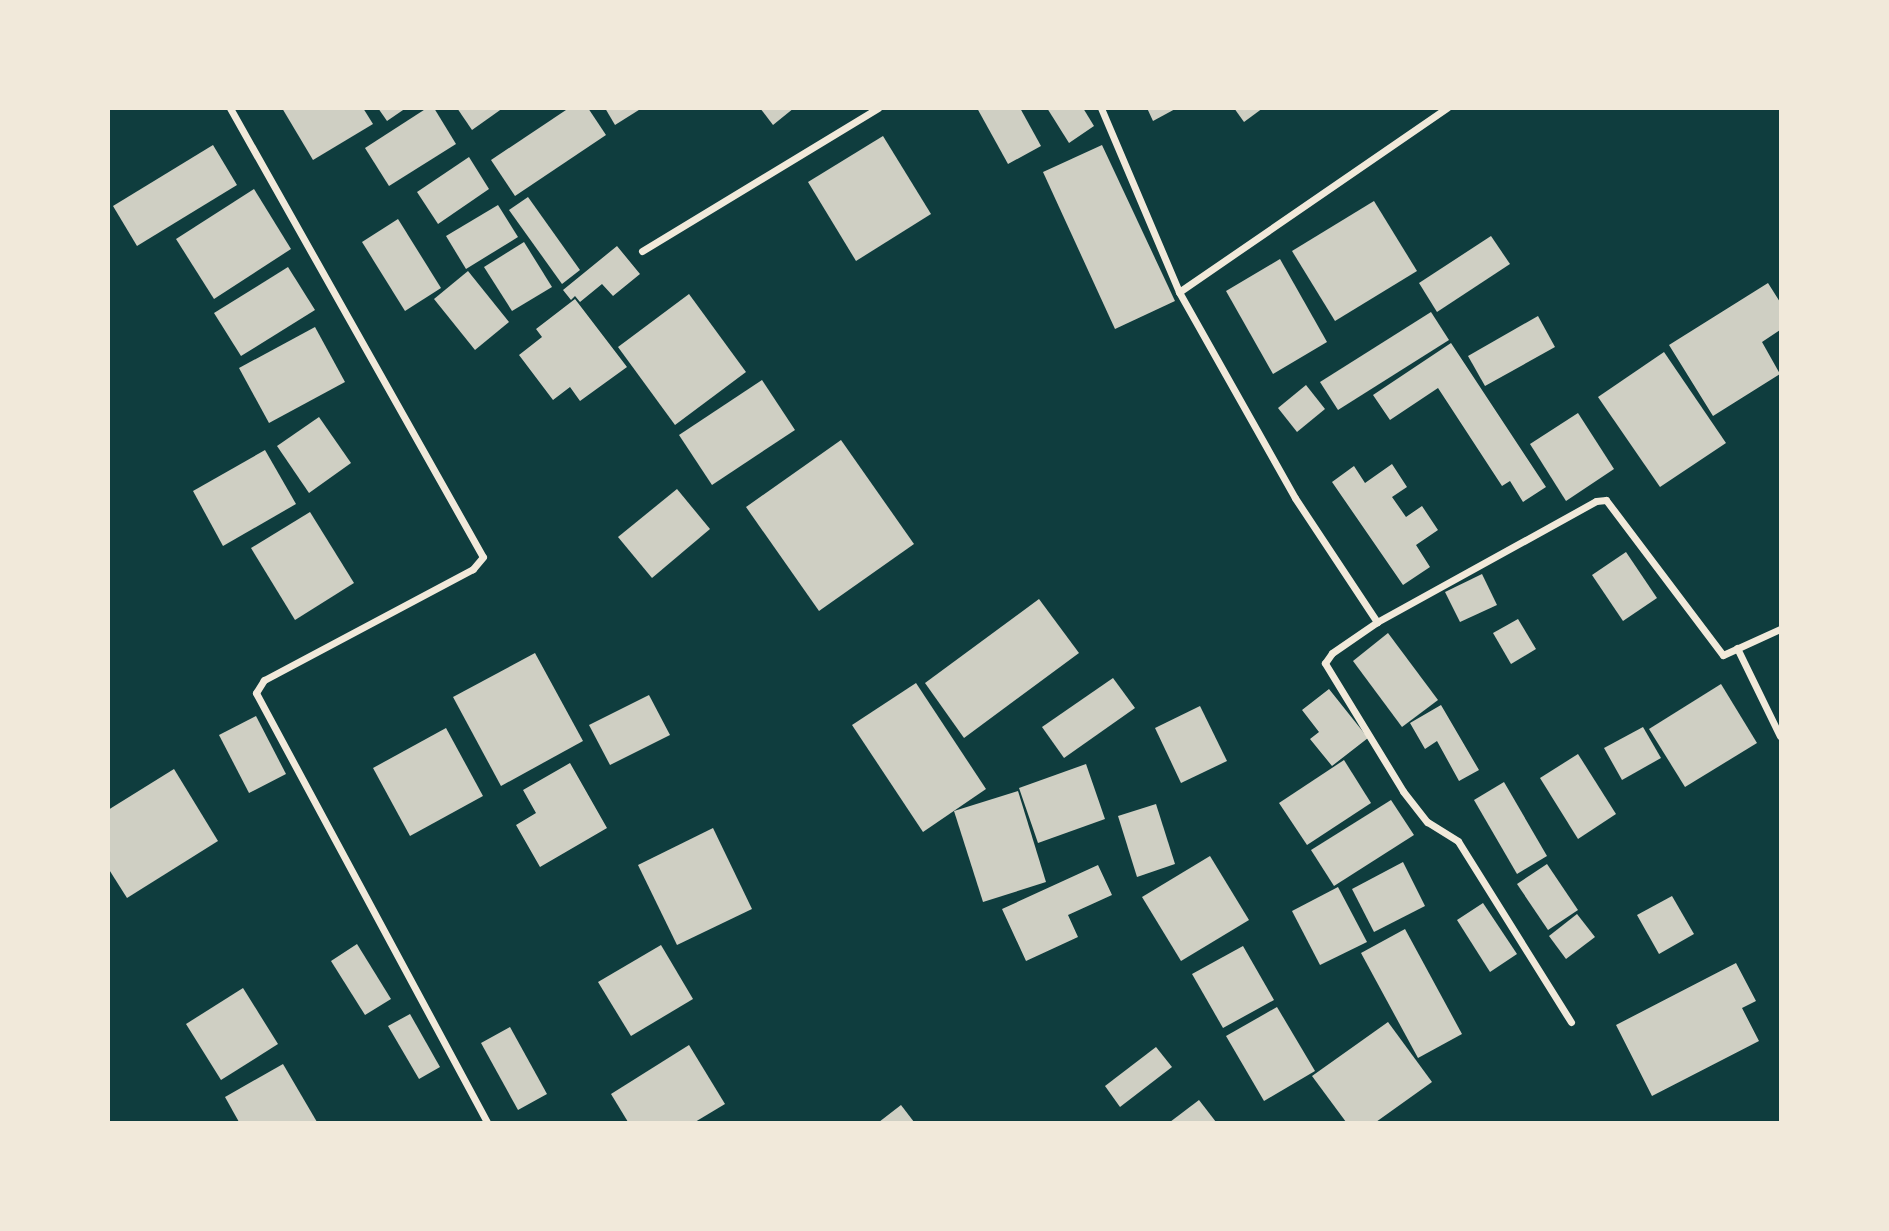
<!DOCTYPE html>
<style>
body{margin:0}
#map{position:relative;width:1889px;height:1231px;overflow:hidden;background:#0f3d3e;font-family:"Libre Baskerville",serif}
div>[style]{position:absolute}
[style*='--x']{left:calc(var(--x)*1px);top:calc(var(--y)*1px);width:calc(var(--w)*1px);rotate:calc(var(--a)*1deg)}
.building>*{inset:0;background:#cfcfc3}
.minor>*{height:7px;margin:-3.5px;padding:0 3.5px;transform-origin:3.5px;border-radius:3.5px;background:#f1e9da}
span{translate:-50% -50%;white-space:nowrap;text-align:center;line-height:1.15;-webkit-text-stroke:6px #f1e9da;paint-order:stroke}
.frame{position:absolute;inset:0;border:110px solid #f1e9da;pointer-events:none}
</style>
<div id="map">
<div class="building">
<div style="clip-path:polygon(282px 108px,363px 108px,373px 124px,313px 160px)"></div>
<div style="clip-path:polygon(378px 108px,406px 108px,387px 121px)"></div>
<div style="clip-path:polygon(427px 108px,434px 108px,456px 144px,389px 186px,365px 148px)"></div>
<div style="clip-path:polygon(457px 108px,503px 108px,472px 130px)"></div>
<div style="clip-path:polygon(569px 108px,588px 108px,606px 135px,515px 196px,491px 160px)"></div>
<div style="clip-path:polygon(605px 108px,642px 108px,615px 125px)"></div>
<div style="clip-path:polygon(760px 108px,794px 108px,773px 125px)"></div>
<div style="clip-path:polygon(977px 108px,1020px 108px,1041px 146px,1008px 164px)"></div>
<div style="clip-path:polygon(1047px 108px,1083px 108px,1094px 126px,1069px 143px)"></div>
<div style="clip-path:polygon(1147px 108px,1177px 108px,1153px 121px)"></div>
<div style="clip-path:polygon(1234px 108px,1263px 108px,1244px 122px)"></div>
<div style="clip-path:polygon(883px 136px,931px 214px,856px 261px,808px 182px)"></div>
<div style="clip-path:polygon(213px 145px,237px 185px,137px 246px,113px 206px)"></div>
<div style="clip-path:polygon(1102px 145px,1175px 301px,1115px 329px,1043px 172px)"></div>
<div style="clip-path:polygon(469px 157px,489px 189px,438px 224px,417px 192px)"></div>
<div style="clip-path:polygon(254px 189px,291px 249px,214px 299px,176px 239px)"></div>
<div style="clip-path:polygon(528px 197px,580px 270px,562px 284px,509px 210px)"></div>
<div style="clip-path:polygon(1374px 201px,1417px 271px,1335px 321px,1292px 251px)"></div>
<div style="clip-path:polygon(498px 205px,518px 237px,466px 269px,446px 236px)"></div>
<div style="clip-path:polygon(398px 219px,441px 288px,405px 311px,362px 242px)"></div>
<div style="clip-path:polygon(1491px 236px,1510px 264px,1437px 312px,1419px 283px)"></div>
<div style="clip-path:polygon(524px 242px,552px 287px,512px 311px,484px 267px)"></div>
<div style="clip-path:polygon(617px 246px,640px 274px,613px 296px,602px 284px,580px 302px,575px 296px,571px 300px,563px 290px)"></div>
<div style="clip-path:polygon(1280px 259px,1327px 342px,1273px 374px,1226px 291px)"></div>
<div style="clip-path:polygon(288px 267px,315px 310px,241px 356px,214px 313px)"></div>
<div style="clip-path:polygon(468px 271px,509px 322px,475px 350px,434px 299px)"></div>
<div style="clip-path:polygon(1768px 283px,1780px 302px,1780px 330px,1762px 342px,1780px 374px,1713px 416px,1669px 345px)"></div>
<div style="clip-path:polygon(689px 294px,746px 372px,675px 425px,618px 347px)"></div>
<div style="clip-path:polygon(575px 299px,627px 367px,580px 401px,570px 387px,553px 400px,519px 355px,542px 337px,536px 329px)"></div>
<div style="clip-path:polygon(1431px 312px,1449px 340px,1338px 410px,1320px 382px)"></div>
<div style="clip-path:polygon(1538px 316px,1555px 347px,1485px 386px,1468px 356px)"></div>
<div style="clip-path:polygon(315px 327px,345px 382px,269px 423px,239px 368px)"></div>
<div style="clip-path:polygon(1451px 343px,1546px 487px,1523px 502px,1510px 481px,1502px 486px,1438px 388px,1390px 420px,1373px 395px)"></div>
<div style="clip-path:polygon(1664px 352px,1726px 443px,1660px 487px,1598px 397px)"></div>
<div style="clip-path:polygon(762px 380px,795px 430px,712px 485px,679px 435px)"></div>
<div style="clip-path:polygon(1306px 385px,1325px 409px,1297px 432px,1278px 408px)"></div>
<div style="clip-path:polygon(1578px 413px,1614px 469px,1566px 501px,1530px 444px)"></div>
<div style="clip-path:polygon(319px 417px,351px 463px,309px 493px,277px 446px)"></div>
<div style="clip-path:polygon(841px 440px,914px 544px,819px 611px,746px 507px)"></div>
<div style="clip-path:polygon(265px 450px,296px 504px,223px 546px,193px 491px)"></div>
<div style="clip-path:polygon(1392px 464px,1407px 487px,1392px 497px,1406px 517px,1422px 506px,1438px 530px,1416px 545px,1430px 567px,1403px 585px,1332px 482px,1354px 466px,1365px 483px)"></div>
<div style="clip-path:polygon(677px 489px,710px 529px,652px 578px,618px 537px)"></div>
<div style="clip-path:polygon(310px 512px,354px 583px,295px 620px,251px 548px)"></div>
<div style="clip-path:polygon(1626px 552px,1657px 598px,1623px 621px,1592px 575px)"></div>
<div style="clip-path:polygon(1482px 574px,1497px 605px,1460px 622px,1445px 592px)"></div>
<div style="clip-path:polygon(1039px 599px,1079px 653px,964px 738px,925px 683px)"></div>
<div style="clip-path:polygon(1518px 619px,1536px 649px,1511px 664px,1493px 633px)"></div>
<div style="clip-path:polygon(1388px 633px,1438px 700px,1402px 727px,1353px 661px)"></div>
<div style="clip-path:polygon(535px 653px,583px 741px,501px 786px,453px 697px)"></div>
<div style="clip-path:polygon(1113px 678px,1135px 708px,1064px 758px,1042px 727px)"></div>
<div style="clip-path:polygon(916px 683px,986px 789px,923px 832px,852px 725px)"></div>
<div style="clip-path:polygon(1721px 684px,1757px 743px,1685px 787px,1649px 729px)"></div>
<div style="clip-path:polygon(1329px 689px,1368px 738px,1332px 766px,1310px 739px,1319px 732px,1302px 710px)"></div>
<div style="clip-path:polygon(649px 695px,670px 735px,610px 765px,589px 725px)"></div>
<div style="clip-path:polygon(1441px 705px,1479px 770px,1459px 781px,1437px 741px,1425px 749px,1410px 723px)"></div>
<div style="clip-path:polygon(1200px 706px,1227px 761px,1181px 783px,1155px 728px)"></div>
<div style="clip-path:polygon(256px 716px,286px 774px,249px 793px,219px 735px)"></div>
<div style="clip-path:polygon(1643px 727px,1661px 758px,1622px 780px,1604px 748px)"></div>
<div style="clip-path:polygon(446px 728px,483px 796px,410px 836px,373px 768px)"></div>
<div style="clip-path:polygon(1578px 754px,1616px 814px,1578px 839px,1540px 778px)"></div>
<div style="clip-path:polygon(1344px 760px,1371px 803px,1307px 845px,1279px 803px)"></div>
<div style="clip-path:polygon(570px 763px,607px 828px,540px 867px,516px 825px,536px 813px,523px 790px)"></div>
<div style="clip-path:polygon(1086px 764px,1105px 819px,1038px 843px,1019px 788px)"></div>
<div style="clip-path:polygon(174px 769px,218px 841px,127px 898px,108px 868px,108px 810px)"></div>
<div style="clip-path:polygon(1504px 782px,1547px 856px,1517px 874px,1474px 800px)"></div>
<div style="clip-path:polygon(1018px 791px,1046px 882px,983px 902px,954px 811px)"></div>
<div style="clip-path:polygon(1391px 800px,1414px 835px,1334px 886px,1311px 850px)"></div>
<div style="clip-path:polygon(1156px 804px,1175px 864px,1137px 877px,1118px 816px)"></div>
<div style="clip-path:polygon(713px 828px,752px 909px,677px 945px,638px 865px)"></div>
<div style="clip-path:polygon(1210px 856px,1249px 920px,1181px 961px,1142px 897px)"></div>
<div style="clip-path:polygon(1403px 862px,1425px 906px,1374px 932px,1352px 889px)"></div>
<div style="clip-path:polygon(1547px 864px,1578px 910px,1548px 930px,1517px 884px)"></div>
<div style="clip-path:polygon(1098px 865px,1112px 895px,1068px 915px,1078px 937px,1026px 961px,1002px 909px)"></div>
<div style="clip-path:polygon(1338px 887px,1367px 942px,1320px 965px,1292px 911px)"></div>
<div style="clip-path:polygon(1672px 896px,1694px 934px,1659px 954px,1637px 915px)"></div>
<div style="clip-path:polygon(1483px 903px,1517px 954px,1490px 972px,1457px 920px)"></div>
<div style="clip-path:polygon(1577px 914px,1595px 937px,1566px 959px,1549px 936px)"></div>
<div style="clip-path:polygon(1405px 929px,1462px 1034px,1418px 1058px,1361px 953px)"></div>
<div style="clip-path:polygon(357px 944px,391px 999px,365px 1015px,331px 961px)"></div>
<div style="clip-path:polygon(661px 945px,693px 999px,631px 1036px,598px 982px)"></div>
<div style="clip-path:polygon(1243px 946px,1274px 1000px,1223px 1028px,1192px 974px)"></div>
<div style="clip-path:polygon(1736px 963px,1756px 1001px,1742px 1008px,1759px 1041px,1652px 1096px,1616px 1025px)"></div>
<div style="clip-path:polygon(243px 988px,278px 1044px,221px 1080px,186px 1024px)"></div>
<div style="clip-path:polygon(1277px 1007px,1315px 1071px,1264px 1101px,1226px 1036px)"></div>
<div style="clip-path:polygon(410px 1014px,440px 1067px,419px 1079px,388px 1026px)"></div>
<div style="clip-path:polygon(1388px 1022px,1432px 1082px,1376px 1122px,1346px 1122px,1312px 1076px)"></div>
<div style="clip-path:polygon(510px 1027px,547px 1094px,518px 1110px,481px 1043px)"></div>
<div style="clip-path:polygon(689px 1045px,725px 1104px,695px 1122px,628px 1122px,611px 1094px)"></div>
<div style="clip-path:polygon(1156px 1047px,1172px 1067px,1120px 1107px,1105px 1086px)"></div>
<div style="clip-path:polygon(283px 1064px,317px 1122px,239px 1122px,225px 1097px)"></div>
<div style="clip-path:polygon(1199px 1100px,1216px 1122px,1170px 1122px)"></div>
<div style="clip-path:polygon(901px 1105px,914px 1122px,879px 1122px)"></div>
</div>
<div class="minor">
<div style="--x:230;--y:108;--w:515;--a:60.6"></div>
<div style="--x:483;--y:557;--w:16;--a:130"></div>
<div style="--x:473;--y:569;--w:237;--a:152"></div>
<div style="--x:264;--y:680;--w:15;--a:122"></div>
<div style="--x:256;--y:693;--w:487;--a:61.7"></div>
<div style="--x:1101;--y:108;--w:200;--a:67"></div>
<div style="--x:1179;--y:292;--w:236;--a:60.6"></div>
<div style="--x:1295;--y:498;--w:149;--a:56.5"></div>
<div style="--x:642;--y:251;--w:276;--a:-31.2"></div>
<div style="--x:1179;--y:292;--w:325;--a:-34.5"></div>
<div style="--x:1737;--y:648;--w:98;--a:64"></div>
<div style="--x:1571;--y:1022;--w:213;--a:-122"></div>
<div style="--x:1458;--y:841;--w:36;--a:-148"></div>
<div style="--x:1427;--y:822;--w:39;--a:-128"></div>
<div style="--x:1403;--y:791;--w:150;--a:-121.4"></div>
<div style="--x:1325;--y:663;--w:12;--a:-55"></div>
<div style="--x:1332;--y:653;--w:55;--a:-34.6"></div>
<div style="--x:1377;--y:622;--w:250;--a:-28.9"></div>
<div style="--x:1596;--y:501;--w:10;--a:-6"></div>
<div style="--x:1606;--y:500;--w:194;--a:53"></div>
<div style="--x:1723;--y:655;--w:63;--a:-24.5"></div>
</div>
<div class="frame"></div>
</div>
